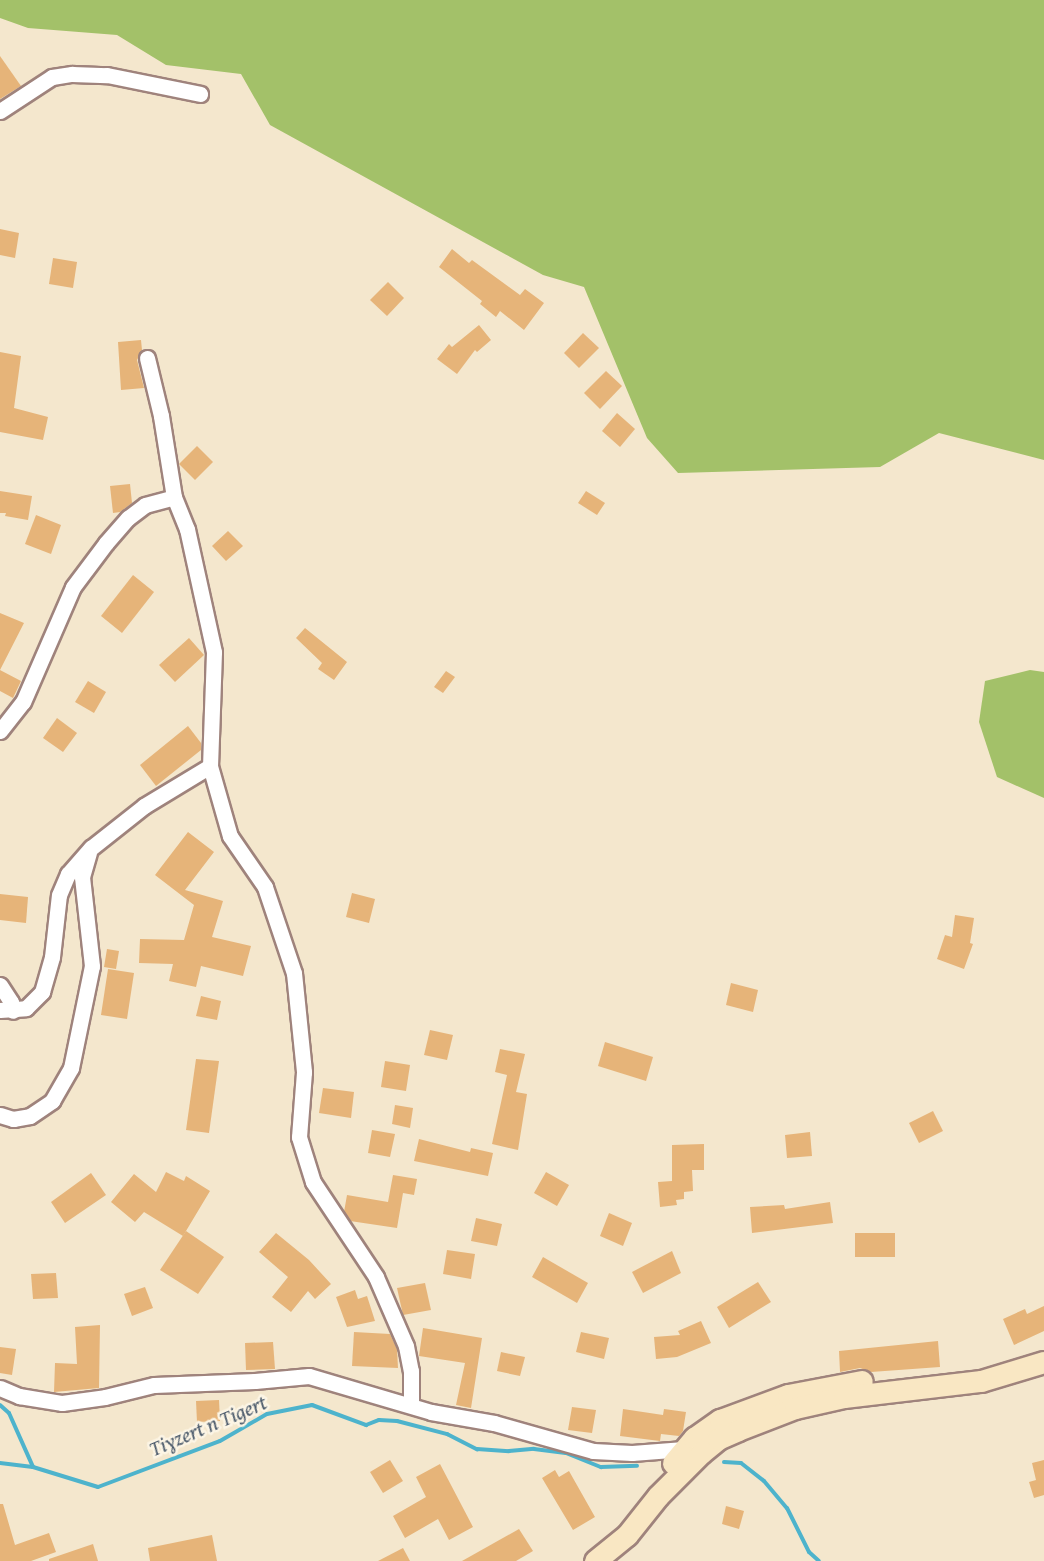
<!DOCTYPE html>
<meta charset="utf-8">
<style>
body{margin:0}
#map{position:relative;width:1044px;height:1561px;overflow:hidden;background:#f4e7cd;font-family:"Gentium Book Plus",serif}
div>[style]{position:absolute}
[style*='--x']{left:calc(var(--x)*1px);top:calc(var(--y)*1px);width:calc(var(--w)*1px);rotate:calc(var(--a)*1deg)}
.green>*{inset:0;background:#a3c169}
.stream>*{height:4px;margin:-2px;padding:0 2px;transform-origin:2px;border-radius:2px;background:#4db3cc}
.building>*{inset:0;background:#e6b479}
.roads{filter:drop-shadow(2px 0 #9f837c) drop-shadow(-2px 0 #9f837c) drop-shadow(0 2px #9f837c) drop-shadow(0 -2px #9f837c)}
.street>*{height:15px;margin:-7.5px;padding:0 7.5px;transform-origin:7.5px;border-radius:7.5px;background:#fff}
.secondary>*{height:21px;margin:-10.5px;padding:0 10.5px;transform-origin:10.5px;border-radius:10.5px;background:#f9e7c3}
span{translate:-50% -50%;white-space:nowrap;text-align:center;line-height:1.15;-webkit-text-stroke:5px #fcf5e5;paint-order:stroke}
.water-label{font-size:21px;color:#4b5a6b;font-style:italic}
</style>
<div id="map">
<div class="green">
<div style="clip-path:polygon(0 0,1044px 0,1044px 460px,939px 433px,880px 467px,678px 473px,647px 438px,584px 287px,543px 275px,270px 125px,241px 74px,166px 65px,117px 35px,28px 28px,0 18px)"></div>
<div style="clip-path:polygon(1030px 670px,1044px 672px,1044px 798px,997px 777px,979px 722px,985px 681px)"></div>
</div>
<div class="stream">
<div style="--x:0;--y:1405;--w:12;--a:42"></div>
<div style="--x:9;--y:1413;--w:59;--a:66"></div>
<div style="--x:724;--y:1462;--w:17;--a:3"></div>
<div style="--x:741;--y:1463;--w:29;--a:38"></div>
<div style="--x:764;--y:1481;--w:35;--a:50"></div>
<div style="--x:787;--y:1508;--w:49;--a:63.4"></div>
<div style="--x:809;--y:1552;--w:13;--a:42"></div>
<div style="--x:0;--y:1463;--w:33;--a:7"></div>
<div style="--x:33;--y:1467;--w:68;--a:17.1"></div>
<div style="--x:98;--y:1487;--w:130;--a:-20.7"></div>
<div style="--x:220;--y:1441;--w:54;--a:-29.9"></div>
<div style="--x:267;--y:1414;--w:46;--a:-11.3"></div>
<div style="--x:312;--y:1405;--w:58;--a:20.3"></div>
<div style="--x:366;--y:1425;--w:14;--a:-21"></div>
<div style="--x:379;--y:1420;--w:18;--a:3"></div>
<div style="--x:397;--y:1421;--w:52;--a:14.6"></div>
<div style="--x:447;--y:1434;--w:34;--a:27"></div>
<div style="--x:477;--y:1449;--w:32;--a:4"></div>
<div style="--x:509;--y:1451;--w:25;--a:-5"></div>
<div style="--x:534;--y:1449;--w:32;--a:7"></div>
<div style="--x:566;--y:1453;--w:38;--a:22"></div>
<div style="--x:601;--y:1467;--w:36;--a:-2"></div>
</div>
<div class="building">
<div style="clip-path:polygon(0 56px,21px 86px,0 99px)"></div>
<div style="clip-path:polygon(0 229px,19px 233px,15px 258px,0 255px)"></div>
<div style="clip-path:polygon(452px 249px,469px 263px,472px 260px,520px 295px,525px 289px,544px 303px,524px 330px,500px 311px,496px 317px,480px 304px,482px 301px,439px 267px)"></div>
<div style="clip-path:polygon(53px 258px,77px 262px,73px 288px,49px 284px)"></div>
<div style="clip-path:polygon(388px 282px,404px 298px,387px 316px,370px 300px)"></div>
<div style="clip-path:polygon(479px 325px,491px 340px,477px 352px,475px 350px,457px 374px,437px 359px,449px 344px,452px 347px)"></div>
<div style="clip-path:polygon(583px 333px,599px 348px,579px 368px,564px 353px)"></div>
<div style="clip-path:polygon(141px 340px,142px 350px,137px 360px,144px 388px,121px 390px,118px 342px)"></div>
<div style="clip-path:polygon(0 352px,21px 356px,14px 408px,48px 417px,43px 440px,0 432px)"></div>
<div style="clip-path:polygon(606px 371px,622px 386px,600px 409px,584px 393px)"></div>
<div style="clip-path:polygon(617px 413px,635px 429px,620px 447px,602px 431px)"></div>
<div style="clip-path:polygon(197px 446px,213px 462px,195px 480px,179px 464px)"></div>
<div style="clip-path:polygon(130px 484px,132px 503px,120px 512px,113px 513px,110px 486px)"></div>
<div style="clip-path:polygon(0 491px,32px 496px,28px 520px,5px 516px,6px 513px,0 513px)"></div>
<div style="clip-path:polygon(586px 491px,605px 503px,597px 515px,578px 503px)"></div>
<div style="clip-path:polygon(36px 515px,61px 525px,51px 554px,25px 544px)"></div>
<div style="clip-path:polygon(228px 531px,243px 546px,226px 561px,212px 546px)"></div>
<div style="clip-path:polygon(133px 575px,154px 592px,122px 633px,101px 616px)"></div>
<div style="clip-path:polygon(0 613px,24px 623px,0 670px,21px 681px,13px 698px,0 691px)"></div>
<div style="clip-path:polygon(305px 628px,347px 662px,334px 680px,318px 669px,322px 663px,296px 638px)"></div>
<div style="clip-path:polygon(189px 638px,204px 655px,175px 682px,159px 665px)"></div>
<div style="clip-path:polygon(446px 671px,455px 677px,443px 693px,434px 687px)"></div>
<div style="clip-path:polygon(88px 681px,106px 692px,94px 713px,75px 702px)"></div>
<div style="clip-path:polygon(57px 718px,77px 733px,63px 752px,43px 738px)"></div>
<div style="clip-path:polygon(188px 726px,201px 743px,201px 750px,156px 786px,140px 765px)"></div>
<div style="clip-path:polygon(188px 832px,214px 852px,185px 890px,223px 901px,212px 937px,251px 946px,243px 976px,201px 966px,196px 987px,169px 981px,173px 964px,139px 963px,140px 939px,184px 940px,194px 905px,155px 875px)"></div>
<div style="clip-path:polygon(352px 893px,375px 899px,369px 923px,346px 917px)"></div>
<div style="clip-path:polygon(0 894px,28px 897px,26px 923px,0 920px)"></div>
<div style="clip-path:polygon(955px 915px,974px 918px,970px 943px,973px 944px,964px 969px,937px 959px,945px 935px,952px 937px)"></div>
<div style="clip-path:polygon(107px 949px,119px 951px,116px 969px,104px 967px)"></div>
<div style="clip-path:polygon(108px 969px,134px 973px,127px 1019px,101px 1015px)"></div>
<div style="clip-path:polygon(731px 983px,758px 990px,753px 1012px,726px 1005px)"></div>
<div style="clip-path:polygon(201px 996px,221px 1001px,217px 1020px,196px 1016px)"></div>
<div style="clip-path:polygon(430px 1030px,453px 1035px,447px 1060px,424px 1055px)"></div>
<div style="clip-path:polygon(605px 1042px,653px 1057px,646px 1081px,598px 1066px)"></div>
<div style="clip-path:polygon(500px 1049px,525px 1054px,516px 1092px,527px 1094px,518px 1150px,492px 1144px,507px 1075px,495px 1072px)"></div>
<div style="clip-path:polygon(196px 1059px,219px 1061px,209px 1133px,186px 1130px)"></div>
<div style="clip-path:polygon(385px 1061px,410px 1065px,406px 1091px,381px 1087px)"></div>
<div style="clip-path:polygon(323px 1088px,354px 1092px,351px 1118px,319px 1113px)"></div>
<div style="clip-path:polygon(395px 1105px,413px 1108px,410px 1128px,392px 1124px)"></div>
<div style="clip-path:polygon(933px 1111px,943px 1131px,919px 1143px,909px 1123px)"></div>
<div style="clip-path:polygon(372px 1130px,395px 1134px,390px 1157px,368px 1153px)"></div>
<div style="clip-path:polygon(810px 1132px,812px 1156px,787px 1158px,785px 1135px)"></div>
<div style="clip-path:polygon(419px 1139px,470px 1152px,471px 1148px,493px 1153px,488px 1176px,414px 1161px)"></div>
<div style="clip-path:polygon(704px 1144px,704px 1170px,692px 1170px,693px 1191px,684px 1192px,684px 1199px,676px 1200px,677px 1205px,660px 1207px,658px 1182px,672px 1181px,672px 1145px)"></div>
<div style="clip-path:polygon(166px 1172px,184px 1181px,186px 1176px,210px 1191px,183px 1236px,144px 1212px,135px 1222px,111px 1202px,134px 1174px,156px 1192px)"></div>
<div style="clip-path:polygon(546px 1172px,569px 1185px,557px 1206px,534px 1193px)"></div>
<div style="clip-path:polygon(91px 1173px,106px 1195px,65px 1223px,51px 1202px)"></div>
<div style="clip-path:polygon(393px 1175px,417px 1179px,414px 1195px,403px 1193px,397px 1228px,350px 1221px,344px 1212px,347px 1195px,388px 1202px)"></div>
<div style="clip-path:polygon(830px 1202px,833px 1223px,752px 1233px,750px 1207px,784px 1205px,785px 1209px)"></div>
<div style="clip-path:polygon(609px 1213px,632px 1223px,623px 1246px,600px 1236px)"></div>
<div style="clip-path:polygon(476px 1218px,502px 1224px,497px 1246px,471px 1241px)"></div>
<div style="clip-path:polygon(186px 1231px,224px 1257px,198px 1294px,160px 1270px)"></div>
<div style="clip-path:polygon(276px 1233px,309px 1260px,331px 1284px,315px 1299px,308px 1291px,291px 1312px,272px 1297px,288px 1277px,259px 1252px)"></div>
<div style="clip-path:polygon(855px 1233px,895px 1233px,895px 1257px,855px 1257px)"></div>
<div style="clip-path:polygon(447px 1250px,475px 1254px,471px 1279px,443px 1274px)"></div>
<div style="clip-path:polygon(672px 1251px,681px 1273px,643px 1293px,632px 1272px)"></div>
<div style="clip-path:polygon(543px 1257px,588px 1283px,577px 1303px,532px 1277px)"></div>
<div style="clip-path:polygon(56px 1273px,58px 1298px,33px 1299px,31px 1274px)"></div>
<div style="clip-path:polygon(758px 1282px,771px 1302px,729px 1328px,717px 1307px)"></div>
<div style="clip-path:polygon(425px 1283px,431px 1310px,403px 1315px,397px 1288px)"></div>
<div style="clip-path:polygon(145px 1287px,153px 1308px,132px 1316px,124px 1294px)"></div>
<div style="clip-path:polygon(355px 1290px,358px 1299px,367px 1296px,375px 1321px,347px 1327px,336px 1297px)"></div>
<div style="clip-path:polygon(1044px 1306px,1044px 1331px,1014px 1345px,1003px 1319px,1025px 1309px,1027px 1314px)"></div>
<div style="clip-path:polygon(701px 1321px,711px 1343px,677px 1357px,656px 1359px,654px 1337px,680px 1335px,678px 1331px)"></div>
<div style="clip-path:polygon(100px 1325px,99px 1388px,54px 1392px,55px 1363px,77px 1364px,75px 1327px)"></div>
<div style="clip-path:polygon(423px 1328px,482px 1338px,471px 1408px,456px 1405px,465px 1363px,419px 1356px)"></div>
<div style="clip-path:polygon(354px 1332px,390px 1334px,397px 1349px,398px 1368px,352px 1366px)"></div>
<div style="clip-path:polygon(581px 1332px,609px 1338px,604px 1359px,576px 1352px)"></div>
<div style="clip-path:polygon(938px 1341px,940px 1367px,871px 1372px,860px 1368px,840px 1372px,839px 1351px)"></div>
<div style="clip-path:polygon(273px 1342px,275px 1369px,246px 1370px,245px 1343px)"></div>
<div style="clip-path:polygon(0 1347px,16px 1349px,12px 1375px,0 1373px)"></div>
<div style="clip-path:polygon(501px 1352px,525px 1357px,520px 1376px,497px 1371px)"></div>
<div style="clip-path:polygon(219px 1400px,220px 1421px,197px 1422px,196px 1401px)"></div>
<div style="clip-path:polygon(572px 1407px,596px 1410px,592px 1433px,568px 1430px)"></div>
<div style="clip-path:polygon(623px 1409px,663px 1415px,664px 1409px,686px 1412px,683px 1431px,679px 1436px,661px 1434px,660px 1441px,620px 1436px)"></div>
<div style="clip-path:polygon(390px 1460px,403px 1481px,383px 1493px,370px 1472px)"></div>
<div style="clip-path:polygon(1044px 1460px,1044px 1495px,1034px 1498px,1029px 1482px,1036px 1480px,1032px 1463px)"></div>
<div style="clip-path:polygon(440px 1464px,473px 1527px,449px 1540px,438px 1519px,405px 1538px,393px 1516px,426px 1497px,416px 1477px)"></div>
<div style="clip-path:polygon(555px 1470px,559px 1477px,569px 1471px,595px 1517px,573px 1530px,542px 1478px)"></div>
<div style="clip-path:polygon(0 1504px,3px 1504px,15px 1545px,49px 1533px,56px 1552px,31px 1561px,0 1561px)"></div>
<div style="clip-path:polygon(726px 1506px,744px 1511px,739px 1529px,722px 1524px)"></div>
<div style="clip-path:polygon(519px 1529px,533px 1551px,516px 1561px,462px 1561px)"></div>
<div style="clip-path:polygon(212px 1535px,217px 1561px,150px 1561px,148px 1548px)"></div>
<div style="clip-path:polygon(93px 1544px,98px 1561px,49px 1561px,49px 1559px)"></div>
<div style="clip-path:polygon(403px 1548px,410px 1561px,378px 1561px)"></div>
</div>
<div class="roads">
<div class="street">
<div style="--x:0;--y:111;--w:62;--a:-33.2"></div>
<div style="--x:52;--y:77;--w:20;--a:-9"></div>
<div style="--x:72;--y:74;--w:35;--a:2"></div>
<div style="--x:107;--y:75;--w:95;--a:11.5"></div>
<div style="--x:147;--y:358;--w:60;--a:76.4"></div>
<div style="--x:161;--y:416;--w:82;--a:80.9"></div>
<div style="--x:174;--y:497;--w:35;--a:68"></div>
<div style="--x:187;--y:529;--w:126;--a:77.6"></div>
<div style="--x:214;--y:652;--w:114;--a:92"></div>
<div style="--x:210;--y:766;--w:73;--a:74.1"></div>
<div style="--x:230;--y:836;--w:62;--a:55.5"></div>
<div style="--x:265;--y:887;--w:91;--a:71.4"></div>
<div style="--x:294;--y:973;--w:100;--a:84.2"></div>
<div style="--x:304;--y:1072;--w:65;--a:94.4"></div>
<div style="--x:299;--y:1137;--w:47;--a:72.7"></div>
<div style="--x:313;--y:1182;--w:114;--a:56.4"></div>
<div style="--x:376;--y:1277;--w:75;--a:66.5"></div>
<div style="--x:406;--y:1346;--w:25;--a:79"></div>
<div style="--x:411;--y:1371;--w:34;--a:90"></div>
<div style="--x:0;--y:731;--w:37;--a:-52"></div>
<div style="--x:23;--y:702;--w:125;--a:-66.5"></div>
<div style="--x:73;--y:587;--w:55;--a:-53.1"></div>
<div style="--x:106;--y:543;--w:33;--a:-49"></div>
<div style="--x:128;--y:518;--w:21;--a:-37"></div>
<div style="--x:145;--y:505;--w:30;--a:-15"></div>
<div style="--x:0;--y:985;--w:20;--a:57"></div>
<div style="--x:11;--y:1002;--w:9;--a:77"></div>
<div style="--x:0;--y:1010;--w:26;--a:-4"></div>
<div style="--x:26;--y:1008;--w:23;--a:-45"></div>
<div style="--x:42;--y:992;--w:36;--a:-74"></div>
<div style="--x:52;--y:957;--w:62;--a:-83.6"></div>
<div style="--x:59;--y:895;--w:23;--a:-67"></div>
<div style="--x:68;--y:874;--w:35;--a:-49"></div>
<div style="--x:91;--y:848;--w:68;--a:-38.4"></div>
<div style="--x:144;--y:806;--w:77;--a:-31.2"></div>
<div style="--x:0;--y:1115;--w:14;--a:17"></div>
<div style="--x:13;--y:1119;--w:17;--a:-10"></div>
<div style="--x:30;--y:1116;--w:27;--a:-34"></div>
<div style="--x:52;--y:1101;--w:38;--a:-60"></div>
<div style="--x:71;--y:1068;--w:104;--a:-78.4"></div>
<div style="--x:92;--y:966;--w:90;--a:-96.4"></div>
<div style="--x:82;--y:877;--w:25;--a:-74"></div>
<div style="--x:0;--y:1388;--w:21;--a:23"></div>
<div style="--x:19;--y:1396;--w:44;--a:9.2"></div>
<div style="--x:62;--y:1403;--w:43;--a:-7.9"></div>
<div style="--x:105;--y:1397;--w:50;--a:-13.8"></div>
<div style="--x:154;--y:1385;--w:101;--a:-2.3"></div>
<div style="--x:255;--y:1381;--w:54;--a:-5.3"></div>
<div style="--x:309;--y:1376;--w:127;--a:16.4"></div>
<div style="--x:431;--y:1412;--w:64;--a:9.9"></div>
<div style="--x:494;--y:1423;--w:103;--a:15.8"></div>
<div style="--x:593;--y:1451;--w:39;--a:3"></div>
<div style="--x:632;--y:1453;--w:52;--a:-4.4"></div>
</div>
<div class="secondary">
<div style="--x:673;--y:1463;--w:33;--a:-50"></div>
<div style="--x:694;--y:1438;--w:32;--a:-35"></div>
<div style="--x:720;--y:1420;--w:72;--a:-20.2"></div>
<div style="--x:788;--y:1395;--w:75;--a:-10.7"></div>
<div style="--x:595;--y:1561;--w:41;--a:-39.1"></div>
<div style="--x:627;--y:1535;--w:50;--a:-51.5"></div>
<div style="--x:658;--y:1496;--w:61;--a:-45"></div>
<div style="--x:701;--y:1453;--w:22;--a:-39"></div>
<div style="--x:718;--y:1439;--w:22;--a:-24"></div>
<div style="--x:738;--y:1430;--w:61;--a:-21.1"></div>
<div style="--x:795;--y:1408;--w:50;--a:-12.7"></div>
<div style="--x:844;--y:1397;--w:138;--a:-6.7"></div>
<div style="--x:981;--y:1381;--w:66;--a:-16.8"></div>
</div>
</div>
<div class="water-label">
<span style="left:208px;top:1426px;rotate:-23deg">Tiɣzert n Tigert</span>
</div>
</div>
